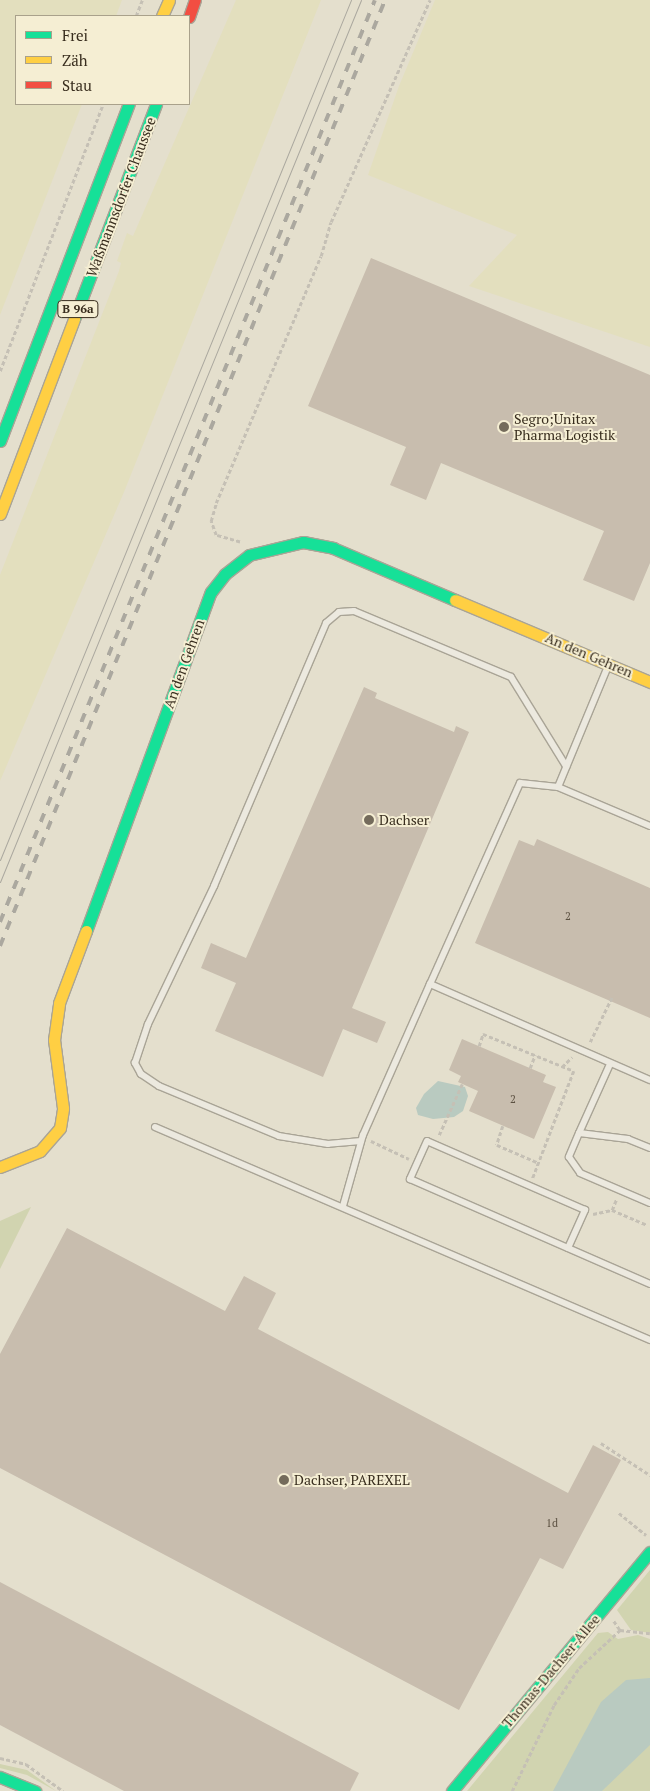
<!DOCTYPE html>
<meta charset="utf-8">
<style>
body{margin:0}
#map{position:relative;width:650px;height:1791px;overflow:hidden;background:#e4dfcd;font-family:"PT Serif",serif}
div>[style]{position:absolute}
[style*='--x']{left:calc(var(--x)*1px);top:calc(var(--y)*1px);width:calc(var(--w)*1px);rotate:calc(var(--a)*1deg)}
.farmland>*{inset:0;background:#e3dfbe}
.green>*{inset:0;background:#d1d4b0}
.water>*{inset:0;background:#b9cac0}
.building>*{inset:0;background:#c8bdae}
.path>*{height:2.5px;margin-top:-1.25px;transform-origin:0;background:repeating-linear-gradient(90deg,#c5c0b5 0 4px,transparent 0 6.5px)}
.roads{filter:drop-shadow(1px 0 #a9a496) drop-shadow(-1px 0 #a9a496) drop-shadow(0 1px #a9a496) drop-shadow(0 -1px #a9a496)}
.lane>*{height:6px;margin:-3px;padding:0 3px;transform-origin:3px;border-radius:3px;background:#ece9df}
.fast>*{height:11px;margin:-5.5px;padding:0 5.5px;transform-origin:5.5px;border-radius:5.5px;background:#16e098}
.slow>*{height:11px;margin:-5.5px;padding:0 5.5px;transform-origin:5.5px;border-radius:5.5px;background:#ffcf43}
.jam>*{height:11px;margin:-5.5px;padding:0 5.5px;transform-origin:5.5px;border-radius:5.5px;background:#f24e42}
.tram>*{height:1px;margin:-0.5px;padding:0 0.5px;transform-origin:0.5px;border-radius:0.5px;background:#aba89f}
.rail>*{height:4px;margin-top:-2px;transform-origin:0;background:repeating-linear-gradient(90deg,#aba89f 0 9px,transparent 0 18px)}
.dots>*{width:14px;height:14px;translate:-50% -50%;box-sizing:border-box;border:2px solid #f5eed3;border-radius:50%}
span{translate:-50% -50%;white-space:nowrap;text-align:center;line-height:1.15;-webkit-text-stroke:4px #f5eed3;paint-order:stroke}
.number-label{font-size:11px;color:#5c5142}
.number-label span{-webkit-text-stroke-width:0}
.shield-label span{padding:1px 4px;background:#f5eed3;border:1px solid;border-radius:4px;-webkit-text-stroke-width:0}
.shield-label{font-size:12px;color:#382d1e;font-weight:700}
.street-label{font-size:14px;color:#382d1e}
.poi-label{font-size:14px;color:#382d1e}
.left{translate:0 -50%;text-align:left}
.legend{position:absolute;left:15px;top:15px;width:175px;height:90px;box-sizing:border-box;background:#f5eed3;border:1px solid #a9a18b;margin:0;padding:6px 9px;list-style:none;font-size:15px;color:#382d1e}
.legend li{display:flex;align-items:center;gap:10px;height:25px}
.legend b{width:25px;border:1px solid #a9a18b}
</style>
<div id="map">
<div class="farmland">
<div style="clip-path:polygon(0 0,122px 0,116px 16px,16px 16px,16px 104px,82px 104px,0 315px)"></div>
<div style="clip-path:polygon(236px 0,321px 0,124px 492px,0 781px,0 575px,119px 271px,121px 263px,117px 261px,127px 233px,133px 236px)"></div>
<div style="clip-path:polygon(435px 0,650px 0,650px 347px,469px 286px,517px 235px,368px 175px,399px 86px)"></div>
</div>
<div class="green">
<div style="clip-path:polygon(31px 1207px,0 1269px,0 1221px)"></div>
<div style="clip-path:polygon(650px 1570px,650px 1633px,631px 1630px,617px 1610px)"></div>
<div style="clip-path:polygon(608px 1632px,618px 1639px,638px 1635px,650px 1639px,650px 1791px,467px 1791px,598px 1633px)"></div>
<div style="clip-path:polygon(0 1764px,27px 1770px,56px 1791px,27px 1775px,0 1768px)"></div>
</div>
<div class="water">
<div style="clip-path:polygon(438px 1081px,465px 1087px,468px 1096px,463px 1111px,454px 1117px,433px 1119px,418px 1115px,416px 1108px,424px 1094px)"></div>
<div style="clip-path:polygon(650px 1678px,650px 1745px,602px 1791px,553px 1791px,601px 1702px,626px 1680px)"></div>
</div>
<div class="building">
<div style="clip-path:polygon(371px 258px,650px 375px,650px 563px,634px 601px,583px 580px,604px 531px,441px 463px,426px 500px,390px 485px,406px 447px,308px 406px)"></div>
<div style="clip-path:polygon(364px 687px,377px 693px,375px 698px,454px 732px,456px 726px,469px 732px,352px 1008px,386px 1022px,377px 1043px,343px 1029px,323px 1077px,215px 1031px,236px 983px,201px 968px,211px 943px,246px 958px)"></div>
<div style="clip-path:polygon(537px 839px,650px 888px,650px 1018px,475px 943px,519px 840px,534px 846px)"></div>
<div style="clip-path:polygon(462px 1039px,546px 1075px,543px 1082px,556px 1087px,534px 1139px,469px 1111px,478px 1091px,458px 1082px,461px 1076px,449px 1070px)"></div>
<div style="clip-path:polygon(67px 1228px,225px 1311px,244px 1276px,276px 1293px,258px 1329px,568px 1493px,593px 1445px,621px 1460px,563px 1569px,540px 1558px,459px 1710px,0 1468px,0 1354px)"></div>
<div style="clip-path:polygon(0 1582px,359px 1773px,350px 1791px,124px 1791px,0 1725px)"></div>
</div>
<div class="path">
<div style="--x:136;--y:16;--w:17;--a:-69"></div>
<div style="--x:0;--y:371;--w:286;--a:-68.9"></div>
<div style="--x:240;--y:542;--w:25;--a:-164"></div>
<div style="--x:216;--y:535;--w:15;--a:-110"></div>
<div style="--x:211;--y:521;--w:19;--a:-74"></div>
<div style="--x:216;--y:503;--w:268;--a:-67"></div>
<div style="--x:321;--y:256;--w:35;--a:-74"></div>
<div style="--x:331;--y:222;--w:243;--a:-66"></div>
<div style="--x:590;--y:1042;--w:52;--a:-63.9"></div>
<div style="--x:479;--y:1046;--w:13;--a:-72"></div>
<div style="--x:483;--y:1034;--w:98;--a:22.1"></div>
<div style="--x:574;--y:1071;--w:115;--a:111"></div>
<div style="--x:562;--y:1067;--w:14;--a:-45"></div>
<div style="--x:530;--y:1068;--w:14;--a:-69"></div>
<div style="--x:503;--y:1126;--w:20;--a:108"></div>
<div style="--x:497;--y:1145;--w:46;--a:23.2"></div>
<div style="--x:439;--y:1135;--w:56;--a:-65.7"></div>
<div style="--x:371;--y:1141;--w:42;--a:25.3"></div>
<div style="--x:612;--y:1210;--w:11;--a:-68"></div>
<div style="--x:593;--y:1214;--w:19;--a:-12"></div>
<div style="--x:612;--y:1210;--w:38;--a:23"></div>
<div style="--x:601;--y:1443;--w:59;--a:33.1"></div>
<div style="--x:619;--y:1513;--w:35;--a:39"></div>
<div style="--x:614;--y:1621;--w:11;--a:56"></div>
<div style="--x:0;--y:1758;--w:27;--a:13"></div>
<div style="--x:26;--y:1764;--w:46;--a:36.1"></div>
<div style="--x:512;--y:1791;--w:96;--a:-64"></div>
<div style="--x:554;--y:1705;--w:45;--a:-56"></div>
<div style="--x:579;--y:1668;--w:56;--a:-42.8"></div>
<div style="--x:620;--y:1630;--w:30;--a:6"></div>
</div>
<div class="roads">
<div class="lane">
<div style="--x:558;--y:787;--w:131;--a:-67.5"></div>
<div style="--x:650;--y:826;--w:100;--a:-157"></div>
<div style="--x:558;--y:787;--w:38;--a:-174"></div>
<div style="--x:520;--y:783;--w:220;--a:114.1"></div>
<div style="--x:430;--y:984;--w:240;--a:23.6"></div>
<div style="--x:155;--y:1127;--w:539;--a:23.28"></div>
<div style="--x:579;--y:1133;--w:76;--a:-65.8"></div>
<div style="--x:361;--y:1141;--w:33;--a:175"></div>
<div style="--x:328;--y:1144;--w:50;--a:-170.7"></div>
<div style="--x:279;--y:1136;--w:130;--a:-157.4"></div>
<div style="--x:159;--y:1086;--w:22;--a:-146"></div>
<div style="--x:141;--y:1074;--w:13;--a:-119"></div>
<div style="--x:135;--y:1063;--w:41;--a:-71.6"></div>
<div style="--x:148;--y:1024;--w:153;--a:-64.4"></div>
<div style="--x:214;--y:886;--w:286;--a:-66.9"></div>
<div style="--x:326;--y:623;--w:17;--a:-40"></div>
<div style="--x:339;--y:612;--w:15;--a:-4"></div>
<div style="--x:354;--y:611;--w:170;--a:22.8"></div>
<div style="--x:511;--y:677;--w:105;--a:58.3"></div>
<div style="--x:650;--y:1148;--w:24;--a:-158"></div>
<div style="--x:628;--y:1139;--w:49;--a:-173"></div>
<div style="--x:579;--y:1133;--w:26;--a:113"></div>
<div style="--x:569;--y:1157;--w:19;--a:55"></div>
<div style="--x:580;--y:1173;--w:76;--a:23.2"></div>
<div style="--x:343;--y:1206;--w:74;--a:-74.3"></div>
<div style="--x:363;--y:1135;--w:165;--a:-66.1"></div>
<div style="--x:568;--y:1248;--w:42;--a:-65.9"></div>
<div style="--x:585;--y:1210;--w:172;--a:-156.4"></div>
<div style="--x:427;--y:1141;--w:42;--a:114.1"></div>
<div style="--x:410;--y:1179;--w:262;--a:23.6"></div>
</div>
<div class="fast">
<div style="--x:74;--y:319;--w:230;--a:-69.1"></div>
<div style="--x:0;--y:441;--w:361;--a:-69.1"></div>
<div style="--x:86;--y:931;--w:361;--a:-69.8"></div>
<div style="--x:211;--y:592;--w:23;--a:-52"></div>
<div style="--x:225;--y:574;--w:31;--a:-38"></div>
<div style="--x:249;--y:555;--w:56;--a:-13.5"></div>
<div style="--x:303;--y:542;--w:31;--a:11"></div>
<div style="--x:333;--y:548;--w:133;--a:23.1"></div>
<div style="--x:0;--y:1777;--w:38;--a:22"></div>
<div style="--x:452;--y:1791;--w:310;--a:-50.4"></div>
</div>
<div class="slow">
<div style="--x:162;--y:16;--w:17;--a:-66"></div>
<div style="--x:0;--y:514;--w:209;--a:-69.2"></div>
<div style="--x:455;--y:600;--w:212;--a:22.8"></div>
<div style="--x:0;--y:1167;--w:43;--a:-21.8"></div>
<div style="--x:40;--y:1151;--w:30;--a:-49"></div>
<div style="--x:60;--y:1128;--w:20;--a:-81"></div>
<div style="--x:63;--y:1108;--w:69;--a:-97.5"></div>
<div style="--x:54;--y:1040;--w:37;--a:-82"></div>
<div style="--x:59;--y:1003;--w:77;--a:-69.4"></div>
</div>
<div class="jam">
<div style="--x:189;--y:17;--w:18;--a:-71"></div>
</div>
</div>
<div class="tram">
<div style="--x:0;--y:860;--w:929;--a:-67.8"></div>
<div style="--x:0;--y:882;--w:953;--a:-67.74"></div>
</div>
<div class="rail">
<div style="--x:0;--y:922;--w:995;--a:-67.87"></div>
<div style="--x:0;--y:946;--w:1021;--a:-67.85"></div>
</div>
<div class="dots">
<div style="left:504px;top:427px;background:#746b5b"></div>
<div style="left:369px;top:820px;background:#746b5b"></div>
<div style="left:284px;top:1480px;background:#746b5b"></div>
</div>
<div class="number-label">
<span style="left:568px;top:916px">2</span>
<span style="left:513px;top:1099px">2</span>
<span style="left:552px;top:1523px">1d</span>
</div>
<div class="shield-label">
<span style="left:78px;top:309px">B 96a</span>
</div>
<div class="street-label">
<span style="left:121px;top:197px;rotate:-69deg">Waßmannsdorfer Chaussee</span>
<span style="left:589px;top:655px;rotate:23deg">An den Gehren</span>
<span style="left:184px;top:664px;rotate:-70deg">An den Gehren</span>
<span style="left:551px;top:1671px;rotate:-50deg">Thomas-Dachser-Allee</span>
</div>
<div class="poi-label">
<span class="left" style="left:514px;top:427px">Segro;Unitax<br>Pharma Logistik</span>
<span class="left" style="left:379px;top:820px">Dachser</span>
<span class="left" style="left:294px;top:1480px">Dachser, PAREXEL</span>
</div>
<ul class="legend">
<li><b style="height:6px;background:#16e098"></b>Frei</li>
<li><b style="height:6px;background:#ffcf43"></b>Zäh</li>
<li><b style="height:6px;background:#f24e42"></b>Stau</li>
</ul>
</div>
